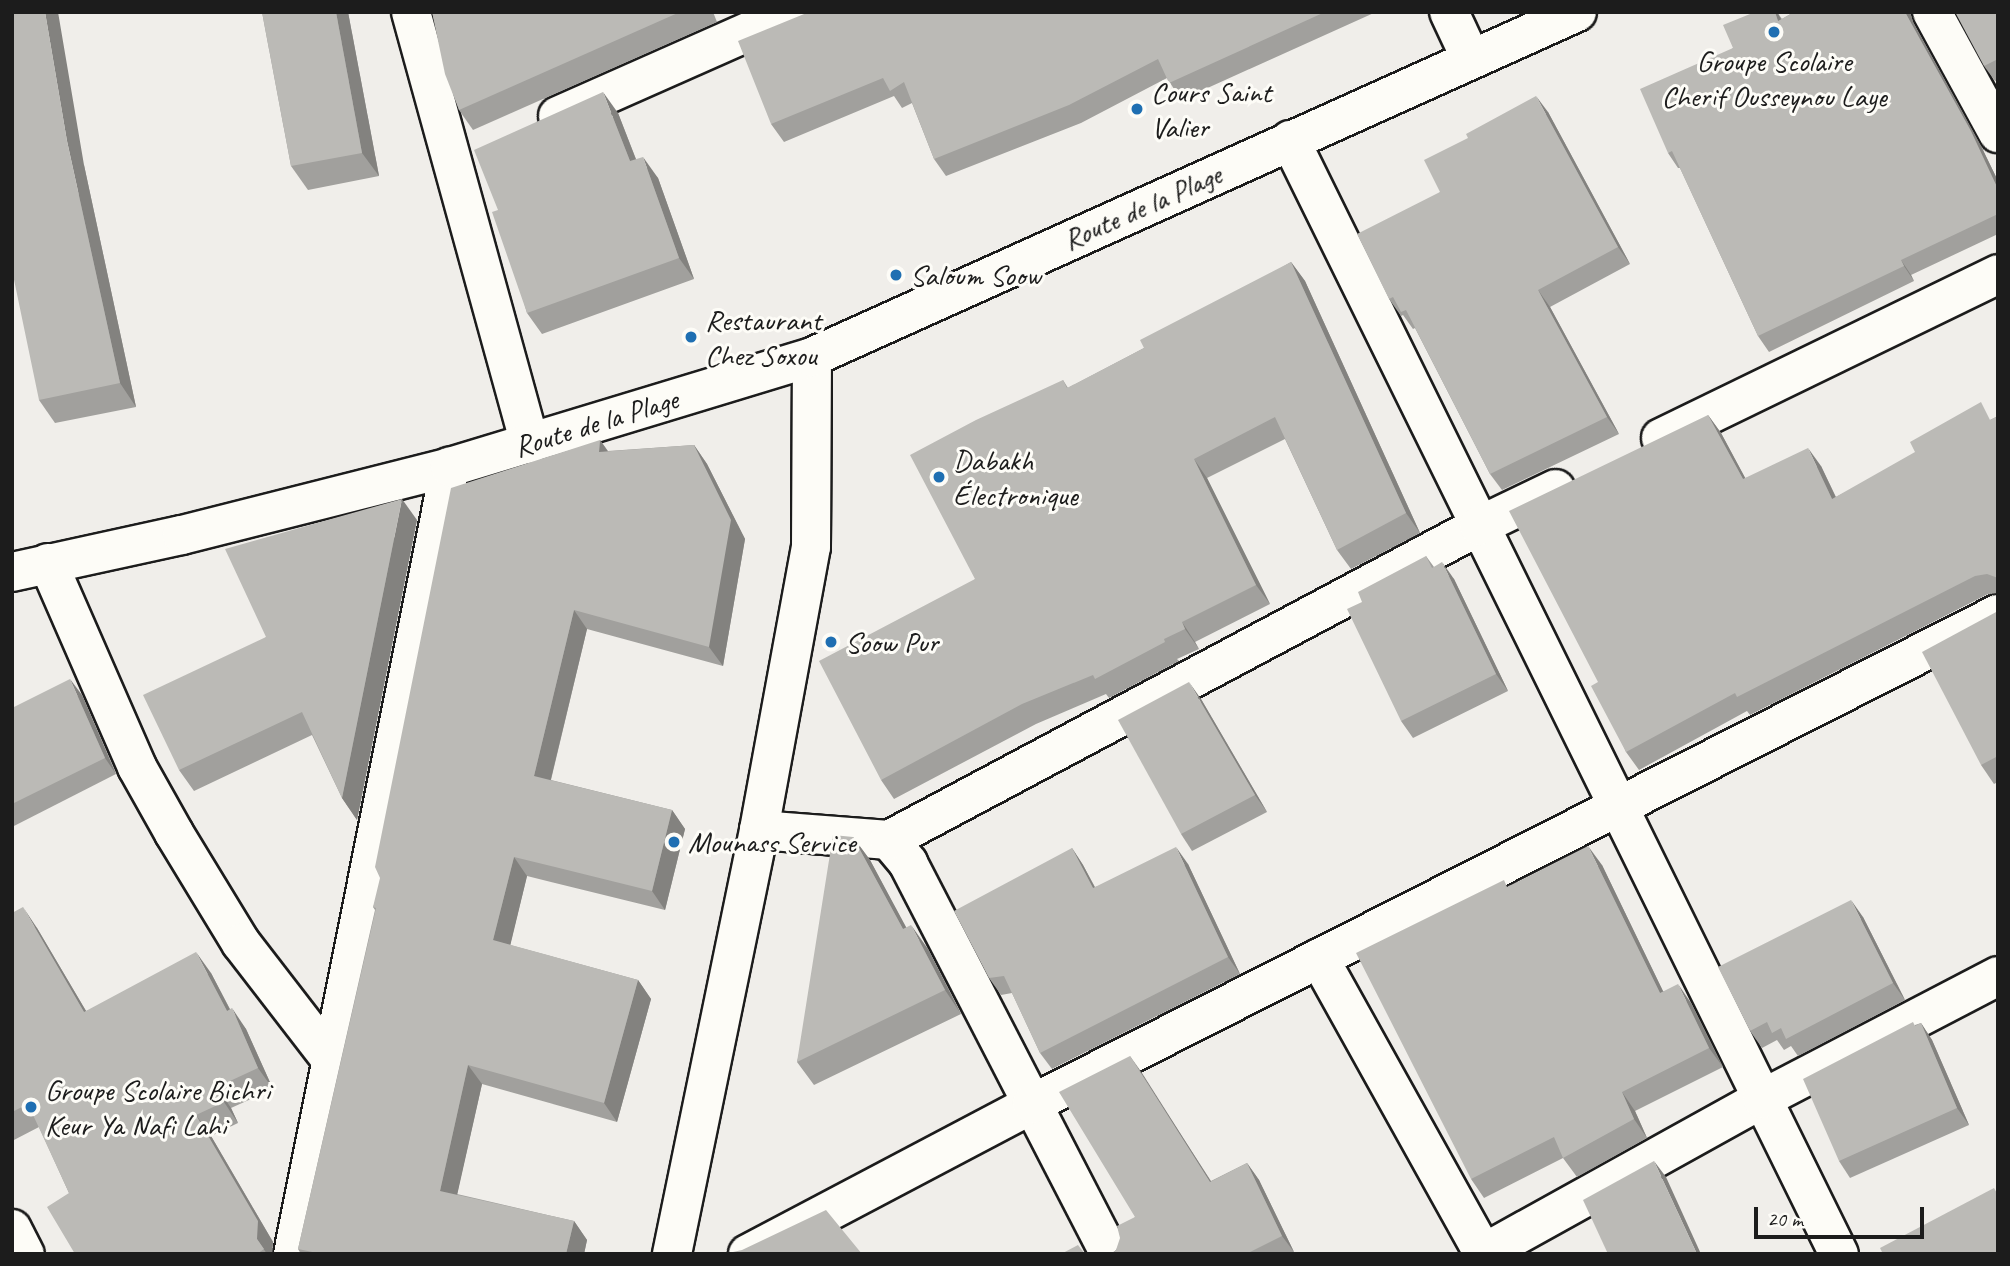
<!DOCTYPE html>
<meta charset="utf-8">
<style>
body{margin:0}
#map{position:relative;width:2010px;height:1266px;overflow:hidden;background:#f0eeea;font-family:Caveat,sans-serif}
div>[style]{position:absolute}
[style*='--x']{left:calc(var(--x)*1px);top:calc(var(--y)*1px);width:calc(var(--w)*1px);rotate:calc(var(--a)*1deg)}
.roads{filter:drop-shadow(2px 0 #1c1c1c) drop-shadow(-2px 0 #1c1c1c) drop-shadow(0 2px #1c1c1c) drop-shadow(0 -2px #1c1c1c)}
.minor>*{height:38px;margin:-19px;padding:0 19px;transform-origin:19px;border-radius:19px;background:#fdfcf7}
.secondary>*{height:38px;margin:-19px;padding:0 19px;transform-origin:19px;border-radius:19px;background:#fdfcf7}
.wall>*{inset:0;background:#a1a09d}
.shaded-wall>*{inset:0;background:#83827f}
.building>*{inset:0;background:#bbbab6}
.dots>*{width:19px;height:19px;translate:-50% -50%;box-sizing:border-box;border:4px solid #fdfcf7;border-radius:50%}
span{translate:-50% -50%;white-space:nowrap;text-align:center;line-height:1.15;-webkit-text-stroke:6px #fdfcf7;paint-order:stroke}
.poi-label{font-size:30px;color:#1c1c1c}
.left{translate:0 -50%;text-align:left}
.street-label{font-size:30px;color:#1c1c1c}
.frame{position:absolute;inset:0;border:14px solid #1c1c1c;pointer-events:none}
.scale{position:absolute;left:1754px;top:1207px;width:170px;height:32px;box-sizing:border-box;border:4px solid #1c1c1c;border-top:0;padding-left:9px;font-size:21px;line-height:24px;white-space:nowrap;color:#1c1c1c;-webkit-text-stroke:5px #fdfcf7;paint-order:stroke}
</style>
<div id="map">
<div class="roads">
<div class="minor">
<div style="--x:411;--y:12;--w:448;--a:74.6"></div>
<div style="--x:1449;--y:12;--w:52;--a:64.9"></div>
<div style="--x:1932;--y:12;--w:138;--a:61.4"></div>
<div style="--x:558;--y:116;--w:257;--a:-23.9"></div>
<div style="--x:1290;--y:140;--w:1242;--a:63.77"></div>
<div style="--x:1661;--y:438;--w:375;--a:-25.9"></div>
<div style="--x:48;--y:563;--w:223;--a:66.4"></div>
<div style="--x:137;--y:767;--w:76;--a:60.7"></div>
<div style="--x:174;--y:833;--w:129;--a:58.7"></div>
<div style="--x:241;--y:943;--w:145;--a:52.3"></div>
<div style="--x:759;--y:830;--w:130;--a:4.4"></div>
<div style="--x:889;--y:840;--w:30;--a:50"></div>
<div style="--x:908;--y:863;--w:440;--a:62.7"></div>
<div style="--x:889;--y:840;--w:668;--a:-28.02"></div>
<div style="--x:1479;--y:526;--w:85;--a:-25.7"></div>
<div style="--x:1319;--y:958;--w:339;--a:60.9"></div>
<div style="--x:12;--y:1229;--w:28;--a:63"></div>
<div style="--x:1484;--y:1253;--w:318;--a:-29"></div>
<div style="--x:1762;--y:1099;--w:266;--a:-27.5"></div>
<div style="--x:293;--y:1254;--w:803;--a:-78.72"></div>
<div style="--x:672;--y:1254;--w:433;--a:-78.4"></div>
<div style="--x:759;--y:830;--w:288;--a:-79.6"></div>
<div style="--x:811;--y:547;--w:190;--a:-89.7"></div>
<div style="--x:748;--y:1254;--w:321;--a:-27.8"></div>
<div style="--x:1032;--y:1104;--w:1083;--a:-26.9"></div>
</div>
<div class="secondary">
<div style="--x:12;--y:572;--w:174;--a:-12.3"></div>
<div style="--x:182;--y:535;--w:276;--a:-14.2"></div>
<div style="--x:450;--y:467;--w:378;--a:-16.9"></div>
<div style="--x:812;--y:357;--w:839;--a:-24.27"></div>
</div>
</div>
<div class="wall">
<div style="clip-path:polygon(262px 12px,348px 12px,379px 176px,308px 190px,291px 166px)"></div>
<div style="clip-path:polygon(432px 12px,713px 12px,717px 22px,473px 130px,459px 110px)"></div>
<div style="clip-path:polygon(809px 12px,1376px 12px,1181px 100px,1167px 78px,1081px 123px,946px 176px,934px 159px,912px 103px,902px 108px,894px 96px,784px 142px,771px 124px)"></div>
<div style="clip-path:polygon(1755px 12px,1777px 12px,1782px 19px,1794px 12px,1910px 12px,1913px 22px,1981px 146px,1998px 181px,1998px 234px,1911px 275px,1914px 281px,1769px 352px,1758px 336px,1680px 168px,1678px 168px,1668px 153px)"></div>
<div style="clip-path:polygon(1998px 12px,1998px 80px,1995px 81px,1984px 66px)"></div>
<div style="clip-path:polygon(1548px 112px,1630px 264px,1550px 307px,1619px 434px,1502px 490px,1490px 474px,1415px 328px,1413px 329px,1403px 315px,1401px 316px,1389px 299px,1440px 192px)"></div>
<div style="clip-path:polygon(618px 113px,636px 159px,658px 178px,694px 279px,542px 334px,527px 313px,498px 210px)"></div>
<div style="clip-path:polygon(84px 165px,136px 407px,55px 423px,39px 400px)"></div>
<div style="clip-path:polygon(1291px 262px,1305px 281px,1420px 533px,1351px 569px,1337px 550px,1285px 439px,1207px 478px,1270px 604px,1195px 642px,1199px 649px,1177px 659px,1179px 661px,1109px 698px,1106px 694px,1036px 724px,894px 799px,881px 780px,975px 579px,1063px 380px,1068px 388px,1144px 348px)"></div>
<div style="clip-path:polygon(1708px 415px,1721px 433px,1745px 478px,1821px 466px,1836px 497px,1998px 416px,1998px 593px,1988px 594px,1750px 715px,1747px 711px,1639px 770px,1626px 752px,1598px 682px)"></div>
<div style="clip-path:polygon(600px 440px,608px 451px,694px 445px,707px 464px,745px 539px,723px 666px,587px 629px,551px 780px,672px 810px,685px 829px,665px 910px,527px 876px,510px 945px,638px 980px,651px 999px,617px 1122px,482px 1084px,457px 1194px,574px 1221px,587px 1240px,584px 1254px,301px 1254px,298px 1249px,375px 910px,373px 907px)"></div>
<div style="clip-path:polygon(417px 520px,357px 820px,342px 798px,312px 735px,194px 791px,179px 770px,266px 637px)"></div>
<div style="clip-path:polygon(1426px 556px,1434px 567px,1454px 579px,1508px 691px,1413px 738px,1401px 721px)"></div>
<div style="clip-path:polygon(1998px 611px,1998px 782px,1994px 784px,1981px 765px)"></div>
<div style="clip-path:polygon(82px 695px,116px 774px,12px 827px,12px 708px)"></div>
<div style="clip-path:polygon(1201px 699px,1267px 812px,1192px 851px,1181px 834px)"></div>
<div style="clip-path:polygon(853px 837px,870px 860px,906px 928px,928px 949px,961px 1014px,814px 1085px,797px 1062px)"></div>
<div style="clip-path:polygon(1072px 848px,1083px 865px,1095px 887px,1188px 864px,1240px 974px,1052px 1069px,1040px 1053px,1012px 993px,1001px 995px,989px 978px)"></div>
<div style="clip-path:polygon(1602px 865px,1663px 991px,1691px 1003px,1723px 1067px,1635px 1111px,1647px 1138px,1577px 1177px,1563px 1158px,1484px 1198px,1471px 1179px,1508px 886px)"></div>
<div style="clip-path:polygon(12px 913px,37px 928px,86px 1011px,211px 973px,230px 1009px,246px 1029px,273px 1089px,231px 1108px,238px 1123px,211px 1136px,273px 1242px,272px 1254px,75px 1254px,69px 1193px,39px 1127px,12px 1141px)"></div>
<div style="clip-path:polygon(1863px 917px,1905px 1000px,1798px 1056px,1791px 1046px,1784px 1050px,1777px 1040px,1762px 1048px,1750px 1031px)"></div>
<div style="clip-path:polygon(1921px 1023px,1932px 1040px,1969px 1125px,1850px 1178px,1839px 1161px,1915px 1025px)"></div>
<div style="clip-path:polygon(1130px 1056px,1211px 1181px,1247px 1163px,1259px 1180px,1294px 1252px,1291px 1254px,1111px 1254px,1116px 1250px,1135px 1217px)"></div>
</div>
<div class="shaded-wall">
<div style="clip-path:polygon(45px 12px,58px 12px,84px 165px,136px 407px,120px 383px,67px 141px)"></div>
<div style="clip-path:polygon(336px 12px,348px 12px,379px 176px,362px 153px)"></div>
<div style="clip-path:polygon(1775px 12px,1777px 12px,1782px 21px,1778px 21px)"></div>
<div style="clip-path:polygon(1905px 12px,1910px 12px,1913px 22px,1981px 146px,1998px 181px,1998px 189px)"></div>
<div style="clip-path:polygon(603px 92px,618px 113px,645px 183px,630px 161px)"></div>
<div style="clip-path:polygon(1536px 96px,1548px 112px,1630px 264px,1618px 247px)"></div>
<div style="clip-path:polygon(643px 157px,658px 178px,694px 279px,679px 258px)"></div>
<div style="clip-path:polygon(1901px 260px,1911px 275px,1914px 281px,1904px 266px)"></div>
<div style="clip-path:polygon(1291px 262px,1305px 281px,1420px 533px,1406px 513px)"></div>
<div style="clip-path:polygon(1538px 290px,1550px 307px,1619px 434px,1607px 417px)"></div>
<div style="clip-path:polygon(1708px 415px,1721px 433px,1756px 498px,1743px 479px)"></div>
<div style="clip-path:polygon(600px 440px,613px 459px,599px 452px)"></div>
<div style="clip-path:polygon(694px 445px,707px 464px,745px 539px,723px 666px,709px 647px)"></div>
<div style="clip-path:polygon(1808px 448px,1821px 466px,1845px 517px,1832px 499px)"></div>
<div style="clip-path:polygon(1194px 459px,1207px 478px,1270px 604px,1256px 585px)"></div>
<div style="clip-path:polygon(402px 499px,417px 520px,357px 820px,342px 798px)"></div>
<div style="clip-path:polygon(1442px 562px,1454px 579px,1508px 691px,1496px 674px)"></div>
<div style="clip-path:polygon(574px 610px,587px 629px,547px 795px,534px 776px)"></div>
<div style="clip-path:polygon(1182px 622px,1195px 642px,1199px 649px,1185px 629px)"></div>
<div style="clip-path:polygon(70px 679px,82px 695px,116px 774px,105px 758px)"></div>
<div style="clip-path:polygon(1189px 682px,1201px 699px,1267px 812px,1255px 795px)"></div>
<div style="clip-path:polygon(672px 810px,685px 829px,665px 910px,652px 891px)"></div>
<div style="clip-path:polygon(853px 837px,870px 860px,920px 953px,903px 929px)"></div>
<div style="clip-path:polygon(1588px 846px,1602px 865px,1673px 1012px,1660px 993px)"></div>
<div style="clip-path:polygon(1176px 847px,1188px 864px,1240px 974px,1228px 957px)"></div>
<div style="clip-path:polygon(1072px 848px,1083px 865px,1104px 905px,1093px 888px)"></div>
<div style="clip-path:polygon(514px 857px,527px 876px,507px 959px,493px 940px)"></div>
<div style="clip-path:polygon(1851px 900px,1863px 917px,1905px 1000px,1893px 983px)"></div>
<div style="clip-path:polygon(23px 907px,37px 928px,99px 1033px,84px 1012px)"></div>
<div style="clip-path:polygon(911px 925px,928px 949px,961px 1014px,945px 990px)"></div>
<div style="clip-path:polygon(196px 952px,211px 973px,241px 1031px,227px 1011px)"></div>
<div style="clip-path:polygon(638px 980px,651px 999px,617px 1122px,604px 1103px)"></div>
<div style="clip-path:polygon(1678px 984px,1691px 1003px,1723px 1067px,1709px 1048px)"></div>
<div style="clip-path:polygon(232px 1008px,246px 1029px,273px 1089px,258px 1068px)"></div>
<div style="clip-path:polygon(1921px 1023px,1932px 1040px,1969px 1125px,1957px 1108px)"></div>
<div style="clip-path:polygon(1130px 1056px,1142px 1073px,1222px 1199px,1210px 1182px)"></div>
<div style="clip-path:polygon(468px 1065px,482px 1084px,454px 1209px,440px 1191px)"></div>
<div style="clip-path:polygon(217px 1087px,231px 1108px,238px 1123px,224px 1102px)"></div>
<div style="clip-path:polygon(1622px 1092px,1635px 1111px,1647px 1138px,1634px 1119px)"></div>
<div style="clip-path:polygon(196px 1115px,211px 1136px,273px 1242px,272px 1254px,267px 1254px,257px 1239px)"></div>
<div style="clip-path:polygon(1654px 1161px,1666px 1177px,1701px 1254px,1697px 1254px)"></div>
<div style="clip-path:polygon(1247px 1163px,1259px 1180px,1294px 1252px,1282px 1236px)"></div>
<div style="clip-path:polygon(574px 1221px,587px 1240px,584px 1254px,566px 1254px)"></div>
</div>
<div class="building">
<div style="clip-path:polygon(12px 12px,45px 12px,67px 141px,120px 383px,39px 400px,12px 270px)"></div>
<div style="clip-path:polygon(262px 12px,336px 12px,362px 153px,291px 166px)"></div>
<div style="clip-path:polygon(432px 12px,680px 12px,459px 110px,445px 74px)"></div>
<div style="clip-path:polygon(809px 12px,1325px 12px,1169px 83px,1158px 59px,1069px 105px,934px 159px,904px 82px,890px 91px,883px 78px,771px 124px,738px 41px)"></div>
<div style="clip-path:polygon(1755px 12px,1775px 12px,1778px 21px,1794px 12px,1905px 12px,1971px 131px,1998px 189px,1998px 214px,1901px 260px,1904px 266px,1758px 336px,1672px 151px,1668px 153px,1640px 89px,1733px 48px,1723px 25px)"></div>
<div style="clip-path:polygon(1955px 12px,1998px 12px,1998px 59px,1984px 66px)"></div>
<div style="clip-path:polygon(603px 92px,630px 161px,643px 157px,679px 258px,527px 313px,492px 212px,498px 210px,474px 150px)"></div>
<div style="clip-path:polygon(1536px 96px,1618px 247px,1538px 290px,1607px 417px,1490px 474px,1406px 310px,1401px 312px,1393px 297px,1389px 299px,1357px 234px,1440px 192px,1424px 160px,1468px 138px,1466px 134px)"></div>
<div style="clip-path:polygon(1291px 262px,1406px 513px,1337px 550px,1275px 417px,1194px 459px,1256px 585px,1182px 622px,1185px 629px,1164px 639px,1165px 642px,1095px 679px,1093px 675px,1022px 704px,881px 780px,819px 661px,975px 579px,910px 455px,976px 420px,1063px 380px,1067px 388px,1144px 348px,1140px 340px)"></div>
<div style="clip-path:polygon(1981px 402px,1990px 420px,1998px 416px,1998px 578px,1987px 574px,1975px 576px,1737px 697px,1735px 693px,1626px 752px,1591px 686px,1598px 682px,1509px 511px,1708px 415px,1743px 479px,1808px 448px,1832px 499px,1915px 452px,1910px 442px)"></div>
<div style="clip-path:polygon(600px 440px,599px 452px,694px 445px,731px 520px,709px 647px,574px 610px,534px 776px,672px 810px,652px 891px,514px 857px,493px 940px,638px 980px,604px 1103px,468px 1065px,440px 1191px,574px 1221px,566px 1254px,322px 1254px,298px 1249px,376px 908px,373px 907px,380px 878px,375px 867px,451px 488px)"></div>
<div style="clip-path:polygon(402px 499px,342px 798px,302px 712px,179px 770px,143px 695px,266px 637px,225px 549px)"></div>
<div style="clip-path:polygon(1426px 556px,1432px 568px,1442px 562px,1496px 674px,1401px 721px,1347px 609px,1362px 602px,1358px 592px)"></div>
<div style="clip-path:polygon(1998px 611px,1998px 756px,1981px 765px,1922px 652px)"></div>
<div style="clip-path:polygon(70px 679px,105px 758px,12px 804px,12px 708px)"></div>
<div style="clip-path:polygon(1189px 682px,1255px 795px,1181px 834px,1118px 720px)"></div>
<div style="clip-path:polygon(833px 835px,853px 837px,903px 929px,911px 925px,945px 990px,797px 1062px)"></div>
<div style="clip-path:polygon(1588px 846px,1660px 993px,1678px 984px,1709px 1048px,1622px 1092px,1634px 1119px,1563px 1158px,1554px 1137px,1471px 1179px,1356px 953px,1504px 880px,1507px 887px)"></div>
<div style="clip-path:polygon(1176px 847px,1228px 957px,1040px 1053px,1004px 976px,989px 978px,954px 911px,1072px 848px,1093px 888px)"></div>
<div style="clip-path:polygon(1851px 900px,1893px 983px,1786px 1039px,1781px 1028px,1772px 1033px,1767px 1022px,1750px 1031px,1718px 967px)"></div>
<div style="clip-path:polygon(23px 907px,84px 1012px,196px 952px,227px 1011px,232px 1008px,258px 1068px,217px 1087px,224px 1102px,196px 1115px,258px 1221px,257px 1239px,264px 1249px,257px 1254px,75px 1254px,47px 1207px,69px 1193px,28px 1104px,12px 1112px,12px 913px)"></div>
<div style="clip-path:polygon(1913px 1022px,1915px 1026px,1921px 1023px,1957px 1108px,1839px 1161px,1803px 1079px)"></div>
<div style="clip-path:polygon(1130px 1056px,1210px 1182px,1247px 1163px,1282px 1236px,1246px 1254px,1111px 1254px,1116px 1250px,1120px 1238px,1117px 1226px,1135px 1217px,1059px 1092px)"></div>
<div style="clip-path:polygon(1654px 1161px,1697px 1254px,1608px 1254px,1583px 1200px)"></div>
<div style="clip-path:polygon(1994px 1188px,1998px 1195px,1998px 1254px,1883px 1254px,1880px 1248px)"></div>
<div style="clip-path:polygon(826px 1210px,862px 1254px,724px 1254px,742px 1250px)"></div>
<div style="clip-path:polygon(1078px 1245px,1085px 1254px,1061px 1254px)"></div>
</div>
<div class="dots">
<div style="left:1774px;top:32px;background:#1f6fb2"></div>
<div style="left:1137px;top:109px;background:#1f6fb2"></div>
<div style="left:896px;top:275px;background:#1f6fb2"></div>
<div style="left:691px;top:337px;background:#1f6fb2"></div>
<div style="left:939px;top:477px;background:#1f6fb2"></div>
<div style="left:831px;top:642px;background:#1f6fb2"></div>
<div style="left:674px;top:842px;background:#1f6fb2"></div>
<div style="left:31px;top:1107px;background:#1f6fb2"></div>
</div>
<div class="poi-label">
<span style="left:1774px;top:78px">Groupe Scolaire<br>Cherif Ousseynou Laye</span>
<span class="left" style="left:1151px;top:109px">Cours Saint<br>Valier</span>
<span class="left" style="left:910px;top:275px">Saloum Soow</span>
<span class="left" style="left:705px;top:337px">Restaurant<br>Chez Soxou</span>
<span class="left" style="left:953px;top:477px">Dabakh<br>Électronique</span>
<span class="left" style="left:845px;top:642px">Soow Pur</span>
<span class="left" style="left:688px;top:842px">Mounass Service</span>
<span class="left" style="left:45px;top:1107px">Groupe Scolaire Bichri<br>Keur Ya Nafi Lahi</span>
</div>
<div class="street-label">
<span style="left:1142px;top:207px;rotate:-24deg">Route de la Plage</span>
<span style="left:596px;top:423px;rotate:-17deg">Route de la Plage</span>
</div>
<div class="frame"></div>
<div class="scale">20 m</div>
</div>
